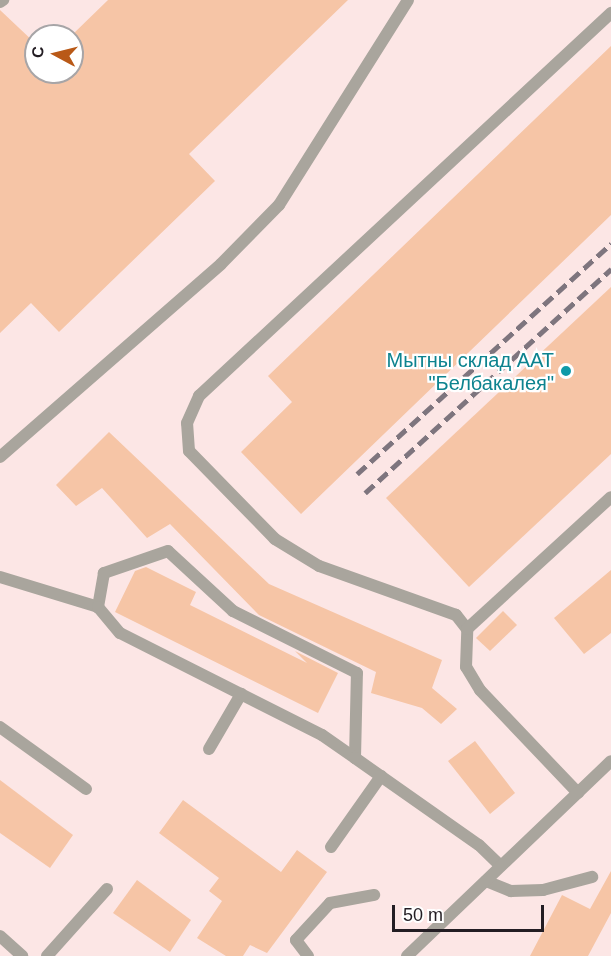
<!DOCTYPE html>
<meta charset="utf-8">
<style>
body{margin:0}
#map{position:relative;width:611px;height:956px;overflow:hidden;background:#fef1fe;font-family:Helvetica,sans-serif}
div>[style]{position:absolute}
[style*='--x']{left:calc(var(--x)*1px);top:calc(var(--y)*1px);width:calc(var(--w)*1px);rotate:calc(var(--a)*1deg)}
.industrial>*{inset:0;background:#fce6e5}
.building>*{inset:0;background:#f6c5a6}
.service>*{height:12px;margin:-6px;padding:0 6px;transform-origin:6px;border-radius:6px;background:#a9a59d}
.rail>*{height:4.5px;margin-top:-2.25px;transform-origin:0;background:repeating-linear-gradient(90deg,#7e757e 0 12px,transparent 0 18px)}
.dots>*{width:16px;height:16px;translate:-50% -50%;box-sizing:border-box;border:3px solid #fff;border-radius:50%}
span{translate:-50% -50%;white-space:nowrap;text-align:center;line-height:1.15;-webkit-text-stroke:4.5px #fff;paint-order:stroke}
.culture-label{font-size:20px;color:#0d838f}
.right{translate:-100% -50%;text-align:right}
.north{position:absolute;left:24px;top:24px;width:60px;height:60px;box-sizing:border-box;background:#fff;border:2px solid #a7a5a7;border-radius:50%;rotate:277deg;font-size:16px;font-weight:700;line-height:24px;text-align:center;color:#231d23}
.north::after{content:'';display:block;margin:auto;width:21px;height:27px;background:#b95917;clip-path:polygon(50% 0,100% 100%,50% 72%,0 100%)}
.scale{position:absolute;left:392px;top:905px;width:152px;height:27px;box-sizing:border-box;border:3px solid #231d23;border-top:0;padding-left:8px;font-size:18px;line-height:21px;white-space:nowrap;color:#231d23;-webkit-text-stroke:4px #fff;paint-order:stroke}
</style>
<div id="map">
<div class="industrial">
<div style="clip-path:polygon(evenodd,0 0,611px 0,611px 956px,0 956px,0 0,36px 36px,72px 36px,72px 72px,36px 72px,36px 36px)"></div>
</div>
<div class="building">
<div style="clip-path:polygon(108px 0,348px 0,189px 154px,215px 181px,59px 332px,31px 303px,0 333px,0 10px,36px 44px,36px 72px,72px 72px,72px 35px)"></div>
<div style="clip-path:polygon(611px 46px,611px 215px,301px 514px,241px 452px,292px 402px,268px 376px)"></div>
<div style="clip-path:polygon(611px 287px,611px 454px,469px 587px,386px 498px)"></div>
<div style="clip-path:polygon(109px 432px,269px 584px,442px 660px,432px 688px,457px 709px,441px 724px,422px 708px,371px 693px,376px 672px,259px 615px,170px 524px,147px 538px,102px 488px,76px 506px,56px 485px)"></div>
<div style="clip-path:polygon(146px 567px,196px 592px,190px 605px,307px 663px,295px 651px,338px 673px,318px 713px,115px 612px,135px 571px)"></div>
<div style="clip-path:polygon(611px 570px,611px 633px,584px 654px,554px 618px)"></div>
<div style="clip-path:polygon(503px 611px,517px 625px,490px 651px,476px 638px)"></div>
<div style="clip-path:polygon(475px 741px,515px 793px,490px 814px,448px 761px)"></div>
<div style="clip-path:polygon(0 780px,73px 835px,50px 868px,0 833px)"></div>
<div style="clip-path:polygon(183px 800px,281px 872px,297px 850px,327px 872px,267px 953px,250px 945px,243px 956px,226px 956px,197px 938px,222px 901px,209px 891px,219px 878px,159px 833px)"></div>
<div style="clip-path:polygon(611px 871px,611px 913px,588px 956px,530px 956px,562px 895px,590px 909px)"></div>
<div style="clip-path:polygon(137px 880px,191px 920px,170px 952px,113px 913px)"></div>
</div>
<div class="service">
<div style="--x:0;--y:2;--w:4;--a:-34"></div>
<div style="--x:0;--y:457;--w:293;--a:-41.1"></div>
<div style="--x:221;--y:264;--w:83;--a:-45.5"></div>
<div style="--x:279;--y:205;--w:242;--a:-57.8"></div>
<div style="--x:0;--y:577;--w:102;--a:17"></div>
<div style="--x:467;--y:629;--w:18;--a:-128"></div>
<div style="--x:456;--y:615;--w:145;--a:-160.3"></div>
<div style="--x:319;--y:566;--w:52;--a:-148.5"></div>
<div style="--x:275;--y:539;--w:123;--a:-134.3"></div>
<div style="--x:189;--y:451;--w:28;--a:-94"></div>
<div style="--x:187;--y:423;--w:30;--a:-66"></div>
<div style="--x:199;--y:396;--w:563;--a:-42.91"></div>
<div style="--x:0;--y:727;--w:106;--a:35.8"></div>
<div style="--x:209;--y:749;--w:64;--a:-59.8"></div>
<div style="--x:355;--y:758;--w:85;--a:-88.7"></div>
<div style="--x:357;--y:673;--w:139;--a:-153.4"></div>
<div style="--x:233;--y:611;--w:88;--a:-137.3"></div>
<div style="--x:168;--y:551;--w:68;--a:161"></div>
<div style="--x:104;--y:573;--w:35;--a:100"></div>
<div style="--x:98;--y:607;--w:34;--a:50"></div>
<div style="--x:120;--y:633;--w:226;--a:26.8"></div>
<div style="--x:322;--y:735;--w:40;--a:34.9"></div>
<div style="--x:355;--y:758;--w:151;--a:35.1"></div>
<div style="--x:479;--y:845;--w:30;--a:44"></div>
<div style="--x:578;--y:793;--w:142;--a:-133.6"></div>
<div style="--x:480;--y:690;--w:27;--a:-121"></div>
<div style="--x:466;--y:667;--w:38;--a:-88"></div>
<div style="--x:467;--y:629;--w:195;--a:-42.5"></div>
<div style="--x:331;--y:847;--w:87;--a:-54.8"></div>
<div style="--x:486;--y:881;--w:27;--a:22"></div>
<div style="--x:511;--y:891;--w:32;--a:-2"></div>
<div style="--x:543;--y:890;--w:51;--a:-14.9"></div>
<div style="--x:0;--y:936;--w:30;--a:42"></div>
<div style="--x:47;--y:956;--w:90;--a:-48.2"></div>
<div style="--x:308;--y:956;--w:20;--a:-127"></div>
<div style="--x:296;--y:940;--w:50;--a:-47.4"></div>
<div style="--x:330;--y:903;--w:45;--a:-10.3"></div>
<div style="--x:407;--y:956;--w:282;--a:-43.7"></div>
</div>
<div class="rail">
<div style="--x:357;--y:474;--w:343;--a:-42.2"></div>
<div style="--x:365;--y:493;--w:333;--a:-42.3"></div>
</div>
<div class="dots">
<div style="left:566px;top:371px;background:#0f9aa8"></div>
</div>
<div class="culture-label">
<span class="right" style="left:554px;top:372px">Мытны склад ААТ<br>"Белбакалея"</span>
</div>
<div class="north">С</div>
<div class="scale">50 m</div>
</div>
